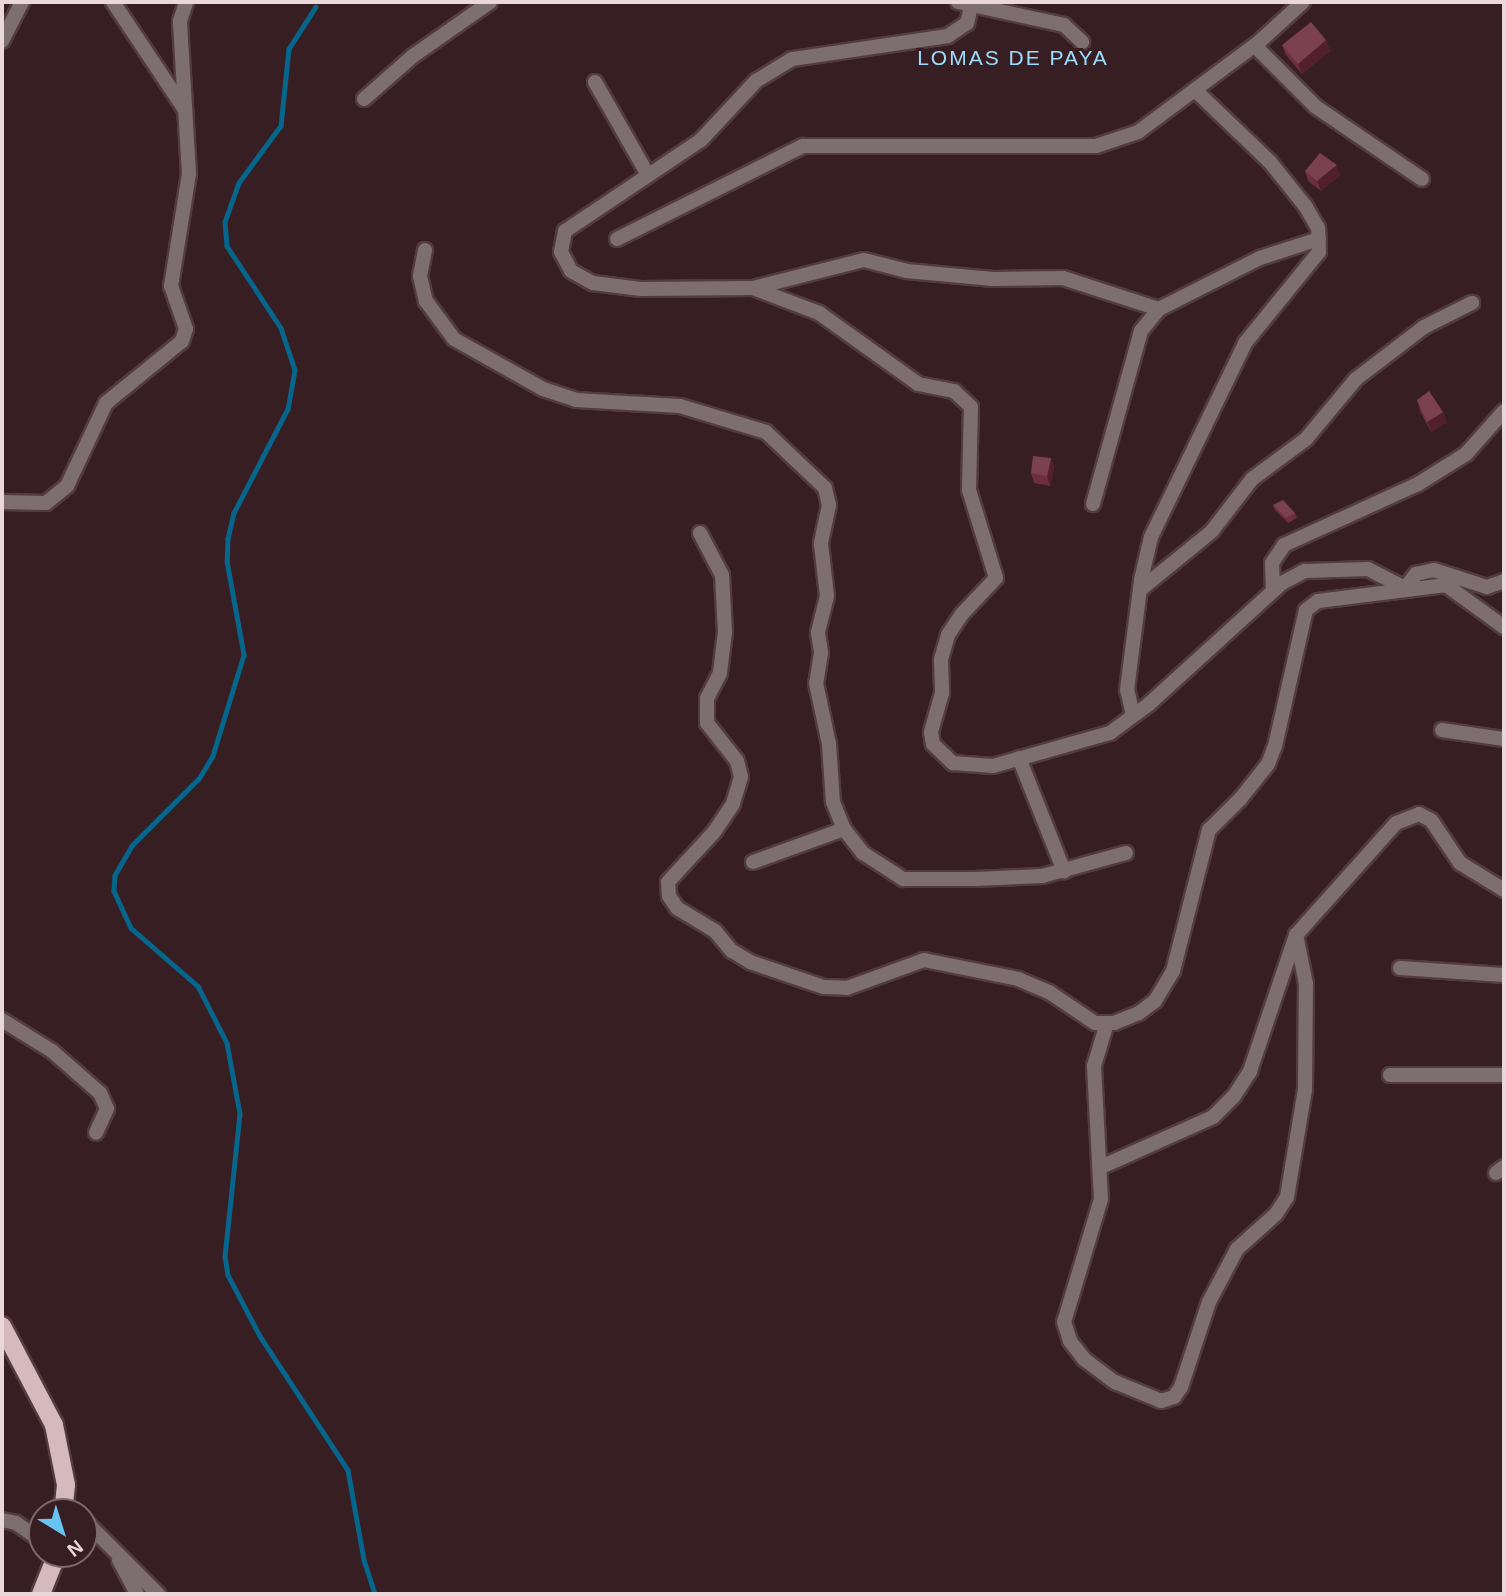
<!DOCTYPE html>
<style>
body{margin:0}
#map{position:relative;width:1506px;height:1596px;overflow:hidden;background:#371e23;font-family:Arial,sans-serif}
div>[style]{position:absolute}
[style*='--x']{left:calc(var(--x)*1px);top:calc(var(--y)*1px);width:calc(var(--w)*1px);rotate:calc(var(--a)*1deg)}
.stream>*{height:4.5px;margin:-2.25px;padding:0 2.25px;transform-origin:2.25px;border-radius:2.25px;background:#05658a}
.roads{filter:drop-shadow(2px 0 #533c40) drop-shadow(-2px 0 #533c40) drop-shadow(0 2px #533c40) drop-shadow(0 -2px #533c40)}
.street>*{height:14px;margin:-7px;padding:0 7px;transform-origin:7px;border-radius:7px;background:#7d6f71}
.primary>*{height:18px;margin:-9px;padding:0 9px;transform-origin:9px;border-radius:9px;background:#d6b9bd}
.wall>*{inset:0;background:#6d2f3f}
.shaded-wall>*{inset:0;background:#52202d}
.building>*{inset:0;background:#7b414f}
span{translate:-50% -50%;white-space:nowrap;text-align:center;line-height:1.15;-webkit-text-stroke:6px #371e23;paint-order:stroke}
.quarter-label{font-size:21px;color:#9cdcfe;letter-spacing:2px}
.frame{position:absolute;inset:0;border:4px solid #e9d7da;pointer-events:none}
.north{position:absolute;left:28px;top:1498px;width:70px;height:70px;box-sizing:border-box;background:#371e23;border:2px solid #7e686c;border-radius:50%;rotate:142deg;font-size:19px;font-weight:700;line-height:28px;text-align:center;color:#e9d7da}
.north::after{content:'';display:block;margin:auto;width:24px;height:32px;background:#69c3f1;clip-path:polygon(50% 0,100% 100%,50% 72%,0 100%)}
</style>
<div id="map">
<div class="stream">
<div style="--x:316;--y:7;--w:50;--a:122.7"></div>
<div style="--x:289;--y:49;--w:77;--a:95.9"></div>
<div style="--x:281;--y:126;--w:71;--a:126.4"></div>
<div style="--x:239;--y:183;--w:41;--a:109.7"></div>
<div style="--x:225;--y:222;--w:24;--a:85"></div>
<div style="--x:227;--y:246;--w:98;--a:56.6"></div>
<div style="--x:281;--y:328;--w:44;--a:71.6"></div>
<div style="--x:295;--y:370;--w:40;--a:100"></div>
<div style="--x:288;--y:409;--w:117;--a:117.4"></div>
<div style="--x:234;--y:513;--w:26;--a:103"></div>
<div style="--x:228;--y:538;--w:23;--a:92"></div>
<div style="--x:227;--y:561;--w:96;--a:79.7"></div>
<div style="--x:244;--y:655;--w:106;--a:107.1"></div>
<div style="--x:213;--y:756;--w:27;--a:121"></div>
<div style="--x:199;--y:779;--w:95;--a:135"></div>
<div style="--x:132;--y:846;--w:34;--a:120"></div>
<div style="--x:115;--y:876;--w:15;--a:94"></div>
<div style="--x:114;--y:891;--w:41;--a:65.3"></div>
<div style="--x:131;--y:928;--w:89;--a:40.9"></div>
<div style="--x:198;--y:986;--w:64;--a:63"></div>
<div style="--x:227;--y:1043;--w:72;--a:79.6"></div>
<div style="--x:240;--y:1114;--w:143;--a:96"></div>
<div style="--x:225;--y:1256;--w:19;--a:81"></div>
<div style="--x:228;--y:1275;--w:69;--a:62.3"></div>
<div style="--x:260;--y:1336;--w:160;--a:56.7"></div>
<div style="--x:348;--y:1470;--w:91;--a:79.9"></div>
<div style="--x:364;--y:1560;--w:36;--a:72"></div>
</div>
<div class="roads">
<div class="street">
<div style="--x:113;--y:2;--w:130;--a:56.3"></div>
<div style="--x:958;--y:2;--w:108;--a:12.2"></div>
<div style="--x:1064;--y:25;--w:25;--a:43"></div>
<div style="--x:972;--y:2;--w:22;--a:103"></div>
<div style="--x:967;--y:23;--w:23;--a:146"></div>
<div style="--x:948;--y:36;--w:158;--a:171.6"></div>
<div style="--x:792;--y:59;--w:42;--a:148.6"></div>
<div style="--x:756;--y:81;--w:81;--a:133"></div>
<div style="--x:701;--y:140;--w:164;--a:146.2"></div>
<div style="--x:565;--y:231;--w:21;--a:101"></div>
<div style="--x:561;--y:252;--w:21;--a:62"></div>
<div style="--x:571;--y:271;--w:25;--a:29"></div>
<div style="--x:593;--y:283;--w:48;--a:7.1"></div>
<div style="--x:641;--y:289;--w:112;--a:-0.5"></div>
<div style="--x:753;--y:288;--w:114;--a:-14.2"></div>
<div style="--x:864;--y:260;--w:44;--a:14.3"></div>
<div style="--x:907;--y:271;--w:86;--a:5.3"></div>
<div style="--x:993;--y:279;--w:70;--a:-0.8"></div>
<div style="--x:1063;--y:278;--w:101;--a:17.9"></div>
<div style="--x:2;--y:41;--w:44;--a:-62.9"></div>
<div style="--x:1255;--y:46;--w:86;--a:45"></div>
<div style="--x:1316;--y:107;--w:128;--a:34.2"></div>
<div style="--x:595;--y:82;--w:107;--a:60.3"></div>
<div style="--x:364;--y:99;--w:65;--a:-41.3"></div>
<div style="--x:413;--y:56;--w:94;--a:-35"></div>
<div style="--x:617;--y:239;--w:208;--a:-26.6"></div>
<div style="--x:803;--y:146;--w:293;--a:0"></div>
<div style="--x:1096;--y:146;--w:44;--a:-18.4"></div>
<div style="--x:1138;--y:132;--w:151;--a:-36.6"></div>
<div style="--x:1259;--y:42;--w:59;--a:-42.3"></div>
<div style="--x:425;--y:250;--w:26;--a:101"></div>
<div style="--x:420;--y:276;--w:26;--a:77"></div>
<div style="--x:426;--y:301;--w:47;--a:53.6"></div>
<div style="--x:454;--y:339;--w:102;--a:29.3"></div>
<div style="--x:543;--y:389;--w:35;--a:18"></div>
<div style="--x:576;--y:400;--w:104;--a:3.3"></div>
<div style="--x:680;--y:406;--w:90;--a:16.8"></div>
<div style="--x:766;--y:432;--w:81;--a:43.5"></div>
<div style="--x:825;--y:488;--w:17;--a:77"></div>
<div style="--x:829;--y:505;--w:40;--a:102"></div>
<div style="--x:821;--y:544;--w:52;--a:83.4"></div>
<div style="--x:827;--y:596;--w:38;--a:104"></div>
<div style="--x:818;--y:633;--w:20;--a:81"></div>
<div style="--x:821;--y:653;--w:30;--a:99"></div>
<div style="--x:816;--y:683;--w:62;--a:78"></div>
<div style="--x:829;--y:744;--w:58;--a:86.1"></div>
<div style="--x:833;--y:802;--w:29;--a:68"></div>
<div style="--x:844;--y:829;--w:31;--a:52"></div>
<div style="--x:863;--y:853;--w:48;--a:33"></div>
<div style="--x:903;--y:879;--w:72;--a:0"></div>
<div style="--x:975;--y:879;--w:67;--a:-2.6"></div>
<div style="--x:1042;--y:876;--w:87;--a:-15.3"></div>
<div style="--x:753;--y:288;--w:71;--a:20.7"></div>
<div style="--x:819;--y:313;--w:122;--a:35.6"></div>
<div style="--x:918;--y:384;--w:37;--a:11"></div>
<div style="--x:954;--y:391;--w:23;--a:43"></div>
<div style="--x:971;--y:407;--w:83;--a:91.4"></div>
<div style="--x:969;--y:490;--w:92;--a:72.9"></div>
<div style="--x:996;--y:578;--w:50;--a:133.4"></div>
<div style="--x:962;--y:614;--w:25;--a:124"></div>
<div style="--x:948;--y:635;--w:26;--a:106"></div>
<div style="--x:941;--y:660;--w:33;--a:88"></div>
<div style="--x:942;--y:693;--w:41;--a:105.8"></div>
<div style="--x:931;--y:732;--w:12;--a:81"></div>
<div style="--x:933;--y:744;--w:28;--a:44"></div>
<div style="--x:953;--y:763;--w:40;--a:4.3"></div>
<div style="--x:993;--y:766;--w:122;--a:-15.8"></div>
<div style="--x:1110;--y:733;--w:49;--a:-36.6"></div>
<div style="--x:1149;--y:704;--w:180;--a:-42.3"></div>
<div style="--x:1282;--y:583;--w:26;--a:-28"></div>
<div style="--x:1305;--y:571;--w:63;--a:-1.8"></div>
<div style="--x:1368;--y:569;--w:42;--a:27.2"></div>
<div style="--x:2;--y:502;--w:44;--a:1.3"></div>
<div style="--x:46;--y:503;--w:27;--a:-39"></div>
<div style="--x:67;--y:486;--w:92;--a:-64.8"></div>
<div style="--x:106;--y:403;--w:98;--a:-39.2"></div>
<div style="--x:182;--y:341;--w:13;--a:-72"></div>
<div style="--x:186;--y:329;--w:46;--a:-109.2"></div>
<div style="--x:171;--y:286;--w:113;--a:-80.9"></div>
<div style="--x:189;--y:174;--w:153;--a:-93.4"></div>
<div style="--x:180;--y:21;--w:20;--a:-72"></div>
<div style="--x:1093;--y:504;--w:180;--a:-74.5"></div>
<div style="--x:1141;--y:331;--w:28;--a:-51"></div>
<div style="--x:1159;--y:309;--w:113;--a:-26.8"></div>
<div style="--x:1260;--y:258;--w:62;--a:-17.9"></div>
<div style="--x:700;--y:533;--w:47;--a:62.4"></div>
<div style="--x:722;--y:575;--w:57;--a:87"></div>
<div style="--x:725;--y:632;--w:41;--a:97"></div>
<div style="--x:720;--y:673;--w:28;--a:117"></div>
<div style="--x:707;--y:698;--w:25;--a:90"></div>
<div style="--x:707;--y:723;--w:48;--a:51.7"></div>
<div style="--x:737;--y:761;--w:16;--a:76"></div>
<div style="--x:741;--y:777;--w:28;--a:107"></div>
<div style="--x:733;--y:804;--w:32;--a:124"></div>
<div style="--x:715;--y:831;--w:69;--a:132.7"></div>
<div style="--x:668;--y:882;--w:14;--a:86"></div>
<div style="--x:669;--y:896;--w:14;--a:56"></div>
<div style="--x:677;--y:908;--w:44;--a:31.2"></div>
<div style="--x:715;--y:931;--w:26;--a:50"></div>
<div style="--x:732;--y:951;--w:21;--a:31"></div>
<div style="--x:750;--y:962;--w:78;--a:18.7"></div>
<div style="--x:824;--y:987;--w:23;--a:2"></div>
<div style="--x:847;--y:988;--w:82;--a:-20"></div>
<div style="--x:924;--y:960;--w:96;--a:11.4"></div>
<div style="--x:1018;--y:979;--w:34;--a:23"></div>
<div style="--x:1049;--y:992;--w:55;--a:34"></div>
<div style="--x:1095;--y:1023;--w:19;--a:0"></div>
<div style="--x:1114;--y:1023;--w:27;--a:-22"></div>
<div style="--x:1139;--y:1013;--w:20;--a:-37"></div>
<div style="--x:1155;--y:1001;--w:35;--a:-59"></div>
<div style="--x:1173;--y:971;--w:146;--a:-75.7"></div>
<div style="--x:1209;--y:830;--w:45;--a:-45"></div>
<div style="--x:1241;--y:798;--w:43;--a:-51.5"></div>
<div style="--x:1268;--y:764;--w:19;--a:-69"></div>
<div style="--x:1275;--y:746;--w:139;--a:-77.2"></div>
<div style="--x:1306;--y:610;--w:15;--a:-37"></div>
<div style="--x:1318;--y:601;--w:129;--a:-7.1"></div>
<div style="--x:1446;--y:585;--w:72;--a:35.9"></div>
<div style="--x:1405;--y:588;--w:18;--a:-52"></div>
<div style="--x:1416;--y:574;--w:18;--a:-13"></div>
<div style="--x:1434;--y:570;--w:56;--a:17.8"></div>
<div style="--x:1487;--y:587;--w:18;--a:-19"></div>
<div style="--x:1141;--y:589;--w:92;--a:-39.2"></div>
<div style="--x:1212;--y:531;--w:66;--a:-52.4"></div>
<div style="--x:1252;--y:479;--w:67;--a:-36.5"></div>
<div style="--x:1306;--y:439;--w:78;--a:-50.2"></div>
<div style="--x:1356;--y:379;--w:86;--a:-37.4"></div>
<div style="--x:1424;--y:327;--w:54;--a:-26.6"></div>
<div style="--x:1273;--y:591;--w:28;--a:-92"></div>
<div style="--x:1272;--y:563;--w:22;--a:-56"></div>
<div style="--x:1284;--y:545;--w:147;--a:-24.5"></div>
<div style="--x:1418;--y:484;--w:57;--a:-32"></div>
<div style="--x:1466;--y:454;--w:57;--a:-48.5"></div>
<div style="--x:1133;--y:715;--w:26;--a:-103"></div>
<div style="--x:1127;--y:690;--w:111;--a:-82.7"></div>
<div style="--x:1141;--y:580;--w:44;--a:-76.9"></div>
<div style="--x:1151;--y:537;--w:216;--a:-64.1"></div>
<div style="--x:1245;--y:343;--w:117;--a:-50.9"></div>
<div style="--x:1319;--y:252;--w:24;--a:-92"></div>
<div style="--x:1318;--y:228;--w:24;--a:-120"></div>
<div style="--x:1306;--y:207;--w:58;--a:-128.7"></div>
<div style="--x:1270;--y:162;--w:104;--a:-136.2"></div>
<div style="--x:1442;--y:730;--w:63;--a:8.3"></div>
<div style="--x:1019;--y:758;--w:122;--a:68.3"></div>
<div style="--x:753;--y:862;--w:97;--a:-19.9"></div>
<div style="--x:1400;--y:968;--w:104;--a:3.9"></div>
<div style="--x:2;--y:1020;--w:59;--a:31.8"></div>
<div style="--x:52;--y:1051;--w:64;--a:41.2"></div>
<div style="--x:100;--y:1093;--w:17;--a:66"></div>
<div style="--x:107;--y:1109;--w:26;--a:115"></div>
<div style="--x:1107;--y:1023;--w:45;--a:106.8"></div>
<div style="--x:1094;--y:1066;--w:133;--a:87"></div>
<div style="--x:1101;--y:1199;--w:128;--a:106.7"></div>
<div style="--x:1064;--y:1322;--w:20;--a:72"></div>
<div style="--x:1070;--y:1341;--w:23;--a:52"></div>
<div style="--x:1084;--y:1359;--w:39;--a:37"></div>
<div style="--x:1115;--y:1382;--w:50;--a:22.4"></div>
<div style="--x:1161;--y:1401;--w:14;--a:-17"></div>
<div style="--x:1174;--y:1397;--w:12;--a:-55"></div>
<div style="--x:1181;--y:1387;--w:89;--a:-71.8"></div>
<div style="--x:1209;--y:1302;--w:60;--a:-62.2"></div>
<div style="--x:1237;--y:1249;--w:52;--a:-41.9"></div>
<div style="--x:1276;--y:1214;--w:20;--a:-57"></div>
<div style="--x:1287;--y:1197;--w:109;--a:-80.5"></div>
<div style="--x:1305;--y:1089;--w:105;--a:-89.5"></div>
<div style="--x:1306;--y:984;--w:50;--a:-101.5"></div>
<div style="--x:1390;--y:1075;--w:114;--a:0"></div>
<div style="--x:1101;--y:1167;--w:123;--a:-24.1"></div>
<div style="--x:1213;--y:1117;--w:30;--a:-45"></div>
<div style="--x:1234;--y:1096;--w:30;--a:-57"></div>
<div style="--x:1250;--y:1071;--w:144;--a:-71.3"></div>
<div style="--x:1296;--y:935;--w:150;--a:-48.2"></div>
<div style="--x:1396;--y:823;--w:25;--a:-21"></div>
<div style="--x:1419;--y:814;--w:13;--a:27"></div>
<div style="--x:1431;--y:820;--w:52;--a:56"></div>
<div style="--x:1460;--y:863;--w:52;--a:31.5"></div>
<div style="--x:1496;--y:1173;--w:10;--a:-37"></div>
<div style="--x:2;--y:1520;--w:14;--a:12"></div>
<div style="--x:16;--y:1523;--w:32;--a:35"></div>
<div style="--x:84;--y:1520;--w:105;--a:45"></div>
<div style="--x:119;--y:1560;--w:38;--a:62"></div>
</div>
<div class="primary">
<div style="--x:2;--y:1326;--w:112;--a:62.3"></div>
<div style="--x:54;--y:1425;--w:61;--a:78.7"></div>
<div style="--x:66;--y:1485;--w:27;--a:96"></div>
<div style="--x:41;--y:1594;--w:43;--a:-68.2"></div>
</div>
</div>
<div class="wall">
<div style="clip-path:polygon(1326px 40px,1330px 51px,1302px 74px,1286px 55px,1282px 45px)"></div>
<div style="clip-path:polygon(1305px 171px,1340px 175px,1321px 191px,1308px 181px)"></div>
<div style="clip-path:polygon(1417px 400px,1443px 412px,1447px 422px,1431px 432px,1420px 411px)"></div>
<div style="clip-path:polygon(1051px 458px,1054px 468px,1050px 486px,1034px 483px,1031px 473px)"></div>
<div style="clip-path:polygon(1273px 505px,1295px 513px,1297px 518px,1288px 523px,1275px 510px)"></div>
</div>
<div class="shaded-wall">
<div style="clip-path:polygon(1326px 40px,1330px 51px,1302px 74px,1298px 64px)"></div>
<div style="clip-path:polygon(1337px 165px,1340px 175px,1321px 191px,1317px 181px)"></div>
<div style="clip-path:polygon(1443px 412px,1447px 422px,1431px 432px,1427px 422px)"></div>
<div style="clip-path:polygon(1051px 458px,1054px 468px,1050px 486px,1047px 476px)"></div>
</div>
<div class="building">
<div style="clip-path:polygon(1311px 22px,1326px 40px,1298px 64px,1282px 45px)"></div>
<div style="clip-path:polygon(1320px 153px,1337px 165px,1317px 181px,1305px 171px)"></div>
<div style="clip-path:polygon(1429px 391px,1443px 412px,1427px 422px,1417px 400px)"></div>
<div style="clip-path:polygon(1033px 456px,1051px 458px,1047px 476px,1031px 473px)"></div>
<div style="clip-path:polygon(1283px 500px,1295px 513px,1286px 518px,1273px 505px)"></div>
</div>
<div class="quarter-label">
<span style="left:1013px;top:58px">LOMAS DE PAYA</span>
</div>
<div class="frame"></div>
<div class="north">N</div>
</div>
